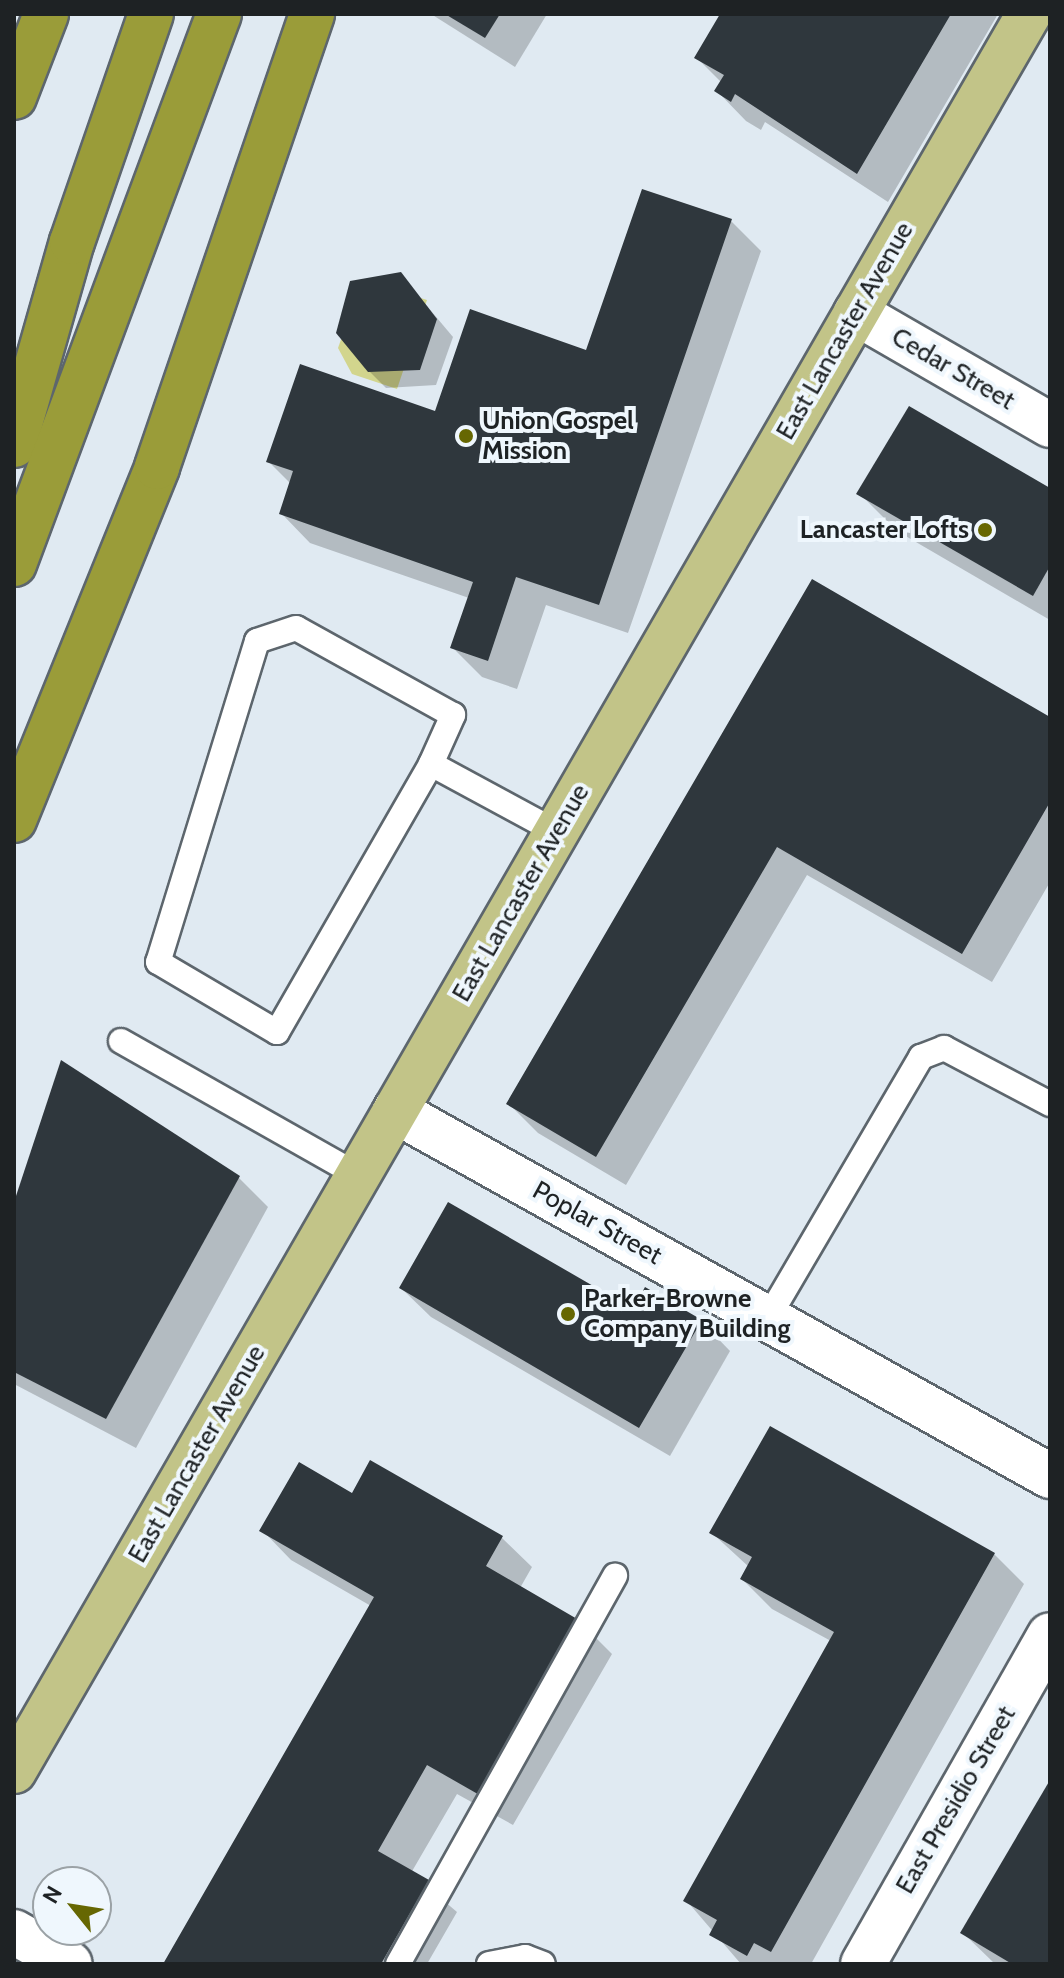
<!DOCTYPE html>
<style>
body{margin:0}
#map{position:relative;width:1064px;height:1978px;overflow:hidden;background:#e0eaf2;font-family:Cabin,sans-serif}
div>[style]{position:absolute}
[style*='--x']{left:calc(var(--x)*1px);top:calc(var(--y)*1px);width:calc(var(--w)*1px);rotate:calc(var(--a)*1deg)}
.green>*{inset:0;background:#d2d58d}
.shadow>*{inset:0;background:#0003}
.building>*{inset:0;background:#2f373d}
.roads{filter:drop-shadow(2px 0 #5d666d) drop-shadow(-2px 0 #5d666d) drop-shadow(0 2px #5d666d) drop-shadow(0 -2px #5d666d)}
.service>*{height:24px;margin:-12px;padding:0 12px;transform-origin:12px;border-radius:12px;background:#fff}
.minor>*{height:44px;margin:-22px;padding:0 22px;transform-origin:22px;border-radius:22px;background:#fff}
.primary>*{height:44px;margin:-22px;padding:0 22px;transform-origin:22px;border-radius:22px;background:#c2c488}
.motorway>*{height:44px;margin:-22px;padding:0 22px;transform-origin:22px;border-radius:22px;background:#9a9c39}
.dots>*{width:22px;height:22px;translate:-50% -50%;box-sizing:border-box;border:4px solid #eff7fd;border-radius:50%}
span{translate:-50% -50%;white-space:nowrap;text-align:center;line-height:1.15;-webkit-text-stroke:8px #eff7fd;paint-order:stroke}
.street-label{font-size:26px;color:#1e2224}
.poi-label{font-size:26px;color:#1e2224;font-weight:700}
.left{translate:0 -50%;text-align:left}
.right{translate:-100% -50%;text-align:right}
.frame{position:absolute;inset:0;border:16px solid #1e2224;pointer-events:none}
.north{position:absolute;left:32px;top:1866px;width:80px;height:80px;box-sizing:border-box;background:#eff7fd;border:2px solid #9ba2a6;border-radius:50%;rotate:300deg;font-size:22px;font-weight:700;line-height:32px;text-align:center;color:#1e2224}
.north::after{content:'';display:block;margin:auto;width:28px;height:36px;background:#666702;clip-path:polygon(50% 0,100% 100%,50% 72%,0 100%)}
</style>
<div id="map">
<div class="green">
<div style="clip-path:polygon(379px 285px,427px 300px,397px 389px,352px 374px,338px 348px,355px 300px)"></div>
</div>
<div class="shadow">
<div style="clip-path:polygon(431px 14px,547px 14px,515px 67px)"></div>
<div style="clip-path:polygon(722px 14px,998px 14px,888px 202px,765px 122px,761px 130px,746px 121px,717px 91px,722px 83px,697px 58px)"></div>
<div style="clip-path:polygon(731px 221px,761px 251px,628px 633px,546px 605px,517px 689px,482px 677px,452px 647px,469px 598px,310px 543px,281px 513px,291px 484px,268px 461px,436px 413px,587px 352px)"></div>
<div style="clip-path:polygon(400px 274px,453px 337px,436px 385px,386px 388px,369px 371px)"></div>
<div style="clip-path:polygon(1050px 491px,1050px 620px,897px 531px,859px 493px)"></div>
<div style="clip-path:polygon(813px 581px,1050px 719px,1050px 882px,992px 982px,807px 875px,626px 1185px,538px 1133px,508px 1103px)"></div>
<div style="clip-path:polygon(238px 1177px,268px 1207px,136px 1448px,14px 1384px,14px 1209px)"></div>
<div style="clip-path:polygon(401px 1288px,701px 1321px,730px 1351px,670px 1456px,431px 1317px)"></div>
<div style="clip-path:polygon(371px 1463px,502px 1538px,532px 1567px,520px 1588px,583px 1625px,612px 1654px,513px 1825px,457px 1794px,411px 1873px,457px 1912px,427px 1964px,166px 1964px,371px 1606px,291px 1560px,262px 1530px,352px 1495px)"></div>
<div style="clip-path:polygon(712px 1533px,994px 1554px,1024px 1584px,811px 1964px,741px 1964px,686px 1900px,831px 1641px,772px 1609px,742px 1579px,749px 1567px)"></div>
<div style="clip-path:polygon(1050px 1784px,1050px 1964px,995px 1964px,962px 1932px)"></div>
</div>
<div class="building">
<div style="clip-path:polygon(445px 14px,500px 14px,485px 38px)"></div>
<div style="clip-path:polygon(720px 14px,951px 14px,857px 174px,735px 94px,731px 102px,714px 91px,724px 75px,694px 58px)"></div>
<div style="clip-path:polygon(642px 189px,732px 219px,599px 605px,516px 577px,488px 661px,450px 648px,473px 582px,279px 514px,293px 471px,266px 462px,300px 364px,435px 411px,470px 309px,586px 350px)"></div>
<div style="clip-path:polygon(401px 272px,437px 319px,420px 370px,368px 372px,336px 333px,350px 281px)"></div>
<div style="clip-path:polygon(909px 406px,1050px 488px,1050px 566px,1033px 596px,856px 494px)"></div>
<div style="clip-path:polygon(812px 579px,1050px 717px,1050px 802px,962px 954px,777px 847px,596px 1157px,506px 1104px)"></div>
<div style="clip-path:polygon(61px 1060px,240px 1176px,106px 1419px,14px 1372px,14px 1202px)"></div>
<div style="clip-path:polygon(448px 1202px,633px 1309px,645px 1287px,702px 1320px,639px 1428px,399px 1288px)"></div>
<div style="clip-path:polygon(770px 1426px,995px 1553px,771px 1952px,754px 1943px,747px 1956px,709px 1935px,717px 1920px,683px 1901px,834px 1632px,740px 1579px,752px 1557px,709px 1533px)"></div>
<div style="clip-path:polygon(370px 1460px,503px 1536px,486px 1566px,584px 1623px,483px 1797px,427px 1765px,378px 1851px,429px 1880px,381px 1964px,163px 1964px,374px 1597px,259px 1531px,299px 1462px,352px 1493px)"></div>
<div style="clip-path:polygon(1050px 1780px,1050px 1964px,1012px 1964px,960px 1933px)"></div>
</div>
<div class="roads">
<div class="service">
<div style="--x:431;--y:764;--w:54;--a:-65.8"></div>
<div style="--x:453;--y:715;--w:179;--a:-151"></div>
<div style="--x:296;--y:628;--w:41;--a:161.6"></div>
<div style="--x:257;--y:641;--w:336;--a:107.1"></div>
<div style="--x:158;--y:962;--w:138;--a:30.5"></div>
<div style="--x:277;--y:1032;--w:309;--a:-60.1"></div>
<div style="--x:431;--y:764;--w:143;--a:28.4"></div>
<div style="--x:121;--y:1041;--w:272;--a:29.5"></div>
<div style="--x:768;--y:1318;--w:303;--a:-59.6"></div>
<div style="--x:921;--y:1057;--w:25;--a:-21"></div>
<div style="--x:944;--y:1048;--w:120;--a:27.8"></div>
<div style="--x:398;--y:1964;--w:445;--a:-60.8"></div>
<div style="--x:489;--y:1964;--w:37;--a:-11"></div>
<div style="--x:525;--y:1957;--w:19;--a:21"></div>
</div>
<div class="minor">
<div style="--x:856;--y:313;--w:224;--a:30"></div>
<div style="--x:395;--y:1111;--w:750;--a:29.13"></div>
<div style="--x:14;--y:1932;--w:64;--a:29.7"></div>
<div style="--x:863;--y:1964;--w:378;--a:-60.4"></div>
</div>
<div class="primary">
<div style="--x:14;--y:1771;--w:2029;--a:-59.99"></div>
</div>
<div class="motorway">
<div style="--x:14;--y:97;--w:89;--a:-68.9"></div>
<div style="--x:14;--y:445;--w:211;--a:-74.1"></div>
<div style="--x:72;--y:242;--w:241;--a:-70.9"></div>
<div style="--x:14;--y:564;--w:587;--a:-69.56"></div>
<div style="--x:14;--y:820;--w:381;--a:-67.9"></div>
<div style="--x:157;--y:467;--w:479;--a:-71.1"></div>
</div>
</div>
<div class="dots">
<div style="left:466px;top:436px;background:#666702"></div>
<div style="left:985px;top:530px;background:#666702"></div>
<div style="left:568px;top:1314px;background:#666702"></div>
</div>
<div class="street-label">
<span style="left:845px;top:331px;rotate:-60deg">East Lancaster Avenue</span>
<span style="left:953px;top:369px;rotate:30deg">Cedar Street</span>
<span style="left:521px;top:893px;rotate:-60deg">East Lancaster Avenue</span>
<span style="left:597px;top:1223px;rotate:29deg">Poplar Street</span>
<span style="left:197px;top:1454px;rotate:-60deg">East Lancaster Avenue</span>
<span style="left:956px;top:1800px;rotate:-60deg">East Presidio Street</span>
</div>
<div class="poi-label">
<span class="left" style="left:482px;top:436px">Union Gospel<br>Mission</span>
<span class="right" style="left:969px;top:530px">Lancaster Lofts</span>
<span class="left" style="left:584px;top:1314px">Parker-Browne<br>Company Building</span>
</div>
<div class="frame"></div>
<div class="north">N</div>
</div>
